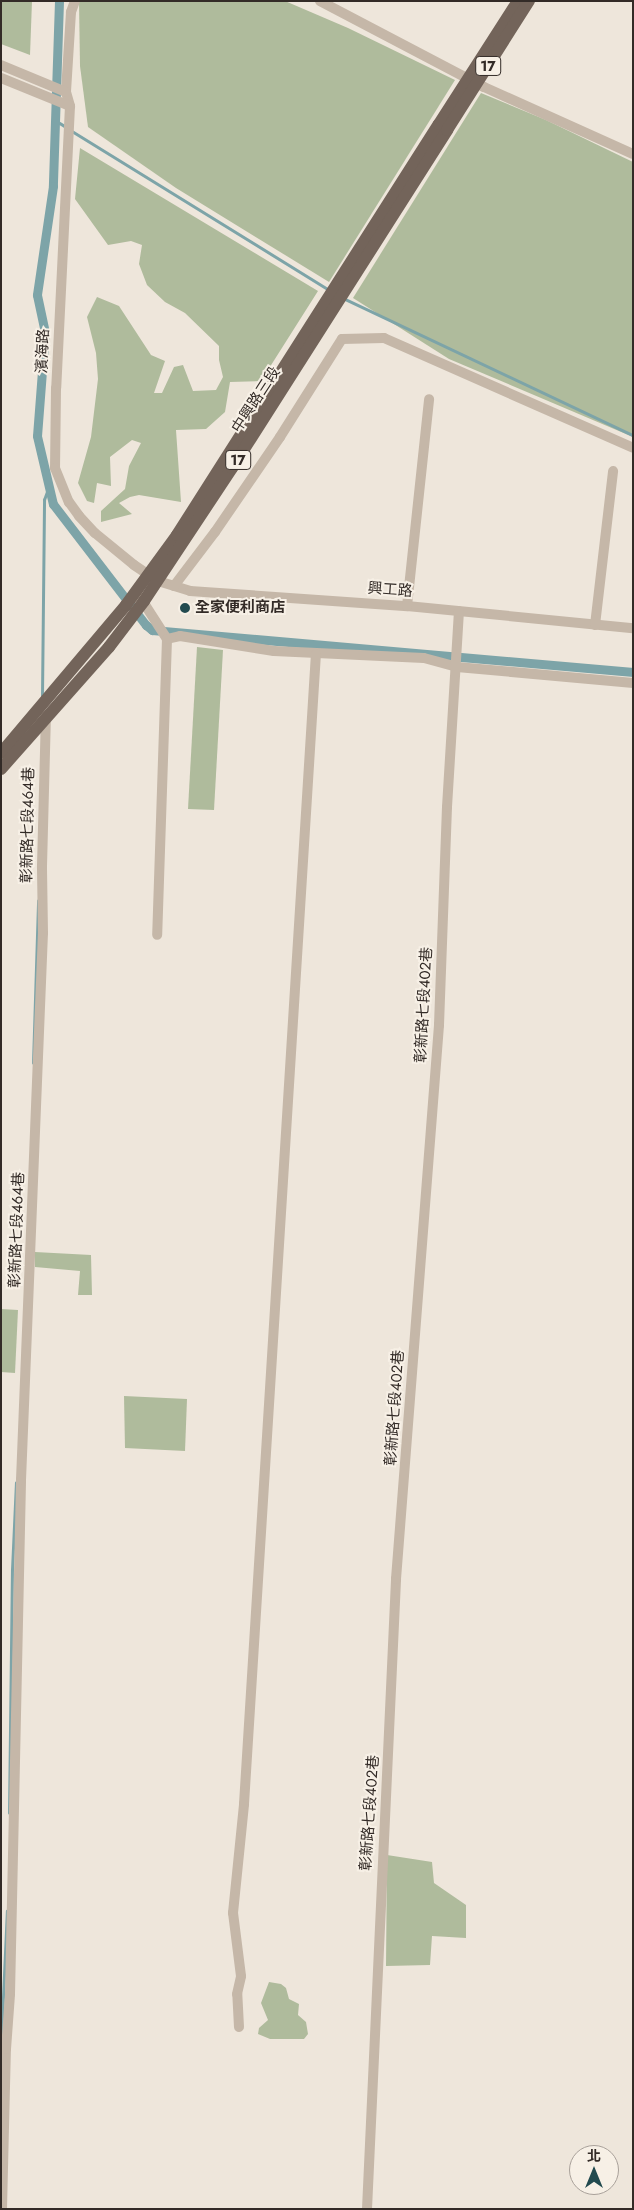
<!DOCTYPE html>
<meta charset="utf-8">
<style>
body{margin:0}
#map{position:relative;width:634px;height:2210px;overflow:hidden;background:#eee6db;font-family:Jost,"Noto Sans TC",sans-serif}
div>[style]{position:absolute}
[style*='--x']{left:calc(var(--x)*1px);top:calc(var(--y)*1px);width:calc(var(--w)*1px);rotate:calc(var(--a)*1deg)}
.green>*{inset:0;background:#afbb9c}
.stream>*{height:2.5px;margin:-1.25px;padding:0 1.25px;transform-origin:1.25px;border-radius:1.25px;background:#7da4a8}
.canal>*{height:9px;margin:-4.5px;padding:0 4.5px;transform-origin:4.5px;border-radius:4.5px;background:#7da4a8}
.minor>*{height:10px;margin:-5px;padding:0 5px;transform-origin:5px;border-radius:5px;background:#c5b7a8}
.major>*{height:12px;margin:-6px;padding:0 6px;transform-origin:6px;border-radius:6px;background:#73645a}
.major-bridge>*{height:12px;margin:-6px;padding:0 6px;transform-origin:6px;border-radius:6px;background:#73645a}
.dots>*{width:14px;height:14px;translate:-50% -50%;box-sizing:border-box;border:2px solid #f7f0e6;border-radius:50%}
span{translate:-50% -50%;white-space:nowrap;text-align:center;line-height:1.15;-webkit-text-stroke:4px #f7f0e6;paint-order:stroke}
.shield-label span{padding:1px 4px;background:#f7f0e6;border:1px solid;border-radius:4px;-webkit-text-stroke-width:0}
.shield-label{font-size:14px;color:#332b27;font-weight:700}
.street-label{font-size:15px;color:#332b27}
.poi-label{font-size:15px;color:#332b27;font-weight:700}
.left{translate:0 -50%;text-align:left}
.frame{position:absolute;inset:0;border:2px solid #332b27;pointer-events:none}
.north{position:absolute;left:569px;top:2145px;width:50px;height:50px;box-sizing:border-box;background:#f7f0e6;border:1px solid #a9a19a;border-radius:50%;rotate:0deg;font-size:14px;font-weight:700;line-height:20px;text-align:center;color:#332b27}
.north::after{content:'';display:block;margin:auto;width:18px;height:22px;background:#224a4f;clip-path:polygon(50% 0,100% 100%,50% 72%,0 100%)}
</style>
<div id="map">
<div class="green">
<div style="clip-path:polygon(1px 1px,32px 1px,30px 55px,1px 44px)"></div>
<div style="clip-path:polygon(79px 1px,285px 1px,348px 28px,455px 80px,329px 282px,176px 188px,88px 127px,80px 66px)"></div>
<div style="clip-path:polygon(481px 93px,546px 120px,633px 162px,633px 437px,449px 359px,353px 298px)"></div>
<div style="clip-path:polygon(80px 148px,318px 291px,261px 381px,230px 382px,225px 412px,206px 429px,176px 430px,181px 502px,139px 495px,130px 497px,119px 503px,132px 514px,101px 522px,101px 511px,125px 489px,129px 466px,141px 443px,132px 440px,110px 457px,111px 486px,97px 483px,94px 503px,87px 501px,78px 483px,91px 437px,98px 379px,96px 353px,87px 317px,97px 297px,119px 306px,151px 355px,165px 361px,154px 393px,162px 393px,174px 367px,183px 365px,193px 391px,216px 390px,223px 377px,219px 360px,219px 346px,185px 313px,165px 302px,147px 285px,139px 264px,142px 245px,131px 241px,108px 245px,75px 199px)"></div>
<div style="clip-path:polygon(197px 647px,223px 650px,214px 810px,188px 809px)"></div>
<div style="clip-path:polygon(35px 1252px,91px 1255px,92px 1295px,78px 1295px,80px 1271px,35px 1267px)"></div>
<div style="clip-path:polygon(1px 1309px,18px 1310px,15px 1373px,1px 1372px)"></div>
<div style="clip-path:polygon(124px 1396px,187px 1399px,185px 1451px,125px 1448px)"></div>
<div style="clip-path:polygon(387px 1855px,432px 1862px,434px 1883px,466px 1905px,466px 1938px,432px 1936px,430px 1965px,386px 1966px)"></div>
<div style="clip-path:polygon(269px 1982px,281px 1984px,286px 1988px,289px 1999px,299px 2004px,298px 2015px,306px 2022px,308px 2034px,304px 2039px,270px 2039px,258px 2034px,259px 2028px,268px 2020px,261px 2003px)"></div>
</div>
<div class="stream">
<div style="--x:55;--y:120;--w:13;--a:32"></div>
<div style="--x:72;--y:131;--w:302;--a:31.7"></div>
<div style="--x:345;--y:299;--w:318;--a:25.3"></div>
<div style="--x:42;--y:696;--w:196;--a:-89.4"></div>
<div style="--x:44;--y:500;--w:15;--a:-70"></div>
<div style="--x:33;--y:1063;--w:162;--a:-88.2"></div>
<div style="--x:9;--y:1813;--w:243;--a:-89.3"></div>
<div style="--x:12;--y:1570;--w:87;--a:-87.4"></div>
<div style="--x:1;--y:2041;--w:130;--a:-87.4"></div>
</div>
<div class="canal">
<div style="--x:59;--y:1;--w:185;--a:91.9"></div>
<div style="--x:53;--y:186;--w:110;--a:98.4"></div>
<div style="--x:37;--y:295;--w:38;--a:78"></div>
<div style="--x:45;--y:332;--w:104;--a:94.4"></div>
<div style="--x:37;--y:436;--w:70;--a:76.8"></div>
<div style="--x:53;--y:504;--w:153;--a:52.5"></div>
<div style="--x:146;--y:625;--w:8;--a:40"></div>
<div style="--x:152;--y:630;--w:483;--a:5"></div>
</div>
<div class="minor">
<div style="--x:75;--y:1;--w:12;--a:110"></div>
<div style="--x:71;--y:12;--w:80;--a:93.6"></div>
<div style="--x:66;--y:92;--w:15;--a:74"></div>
<div style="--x:70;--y:106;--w:282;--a:92.8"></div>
<div style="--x:56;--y:388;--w:80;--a:90.7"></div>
<div style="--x:55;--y:468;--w:37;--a:68"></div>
<div style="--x:69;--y:502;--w:17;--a:54"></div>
<div style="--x:79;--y:516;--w:23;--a:47"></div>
<div style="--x:95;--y:533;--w:50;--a:39.4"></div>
<div style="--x:134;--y:565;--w:29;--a:34"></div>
<div style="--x:158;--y:581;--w:34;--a:17"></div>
<div style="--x:190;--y:591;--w:218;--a:4"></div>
<div style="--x:407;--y:606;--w:227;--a:5.6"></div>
<div style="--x:320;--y:1;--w:185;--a:27.7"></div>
<div style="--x:484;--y:87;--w:163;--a:24.2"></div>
<div style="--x:1;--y:65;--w:70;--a:22.6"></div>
<div style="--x:1;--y:78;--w:74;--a:22.1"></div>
<div style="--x:174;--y:586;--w:68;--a:-52.8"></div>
<div style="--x:215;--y:532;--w:115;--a:-55.6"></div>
<div style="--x:280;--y:437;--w:116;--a:-57.7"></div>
<div style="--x:342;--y:339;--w:42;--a:-1.4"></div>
<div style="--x:384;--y:338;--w:272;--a:23.8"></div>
<div style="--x:140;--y:597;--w:50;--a:57.3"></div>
<div style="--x:167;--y:639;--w:296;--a:91.9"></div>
<div style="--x:407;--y:606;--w:208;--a:-83.9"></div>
<div style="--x:595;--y:625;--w:155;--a:-83.3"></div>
<div style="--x:167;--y:639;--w:13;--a:-13"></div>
<div style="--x:180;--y:636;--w:95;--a:9.1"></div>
<div style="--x:274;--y:651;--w:150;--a:2.7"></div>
<div style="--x:424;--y:658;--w:34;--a:15"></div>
<div style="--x:457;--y:667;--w:177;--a:5.2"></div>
<div style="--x:239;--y:2027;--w:33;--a:-93"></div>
<div style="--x:237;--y:1994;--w:18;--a:-77"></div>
<div style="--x:241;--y:1976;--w:64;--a:-97.2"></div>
<div style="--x:233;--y:1913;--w:110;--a:-84.2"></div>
<div style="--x:244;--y:1804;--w:1152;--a:-86.42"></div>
<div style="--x:2;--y:2209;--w:160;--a:-88.6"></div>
<div style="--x:6;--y:2049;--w:55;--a:-85.8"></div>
<div style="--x:10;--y:1994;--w:514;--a:-88.77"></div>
<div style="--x:21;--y:1480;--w:547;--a:-87.7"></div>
<div style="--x:43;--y:933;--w:67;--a:-90.9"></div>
<div style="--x:42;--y:866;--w:150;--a:-88.5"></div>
<div style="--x:367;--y:2209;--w:631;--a:-87.36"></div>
<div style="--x:396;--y:1579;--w:556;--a:-85.56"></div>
<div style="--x:439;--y:1025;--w:218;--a:-87.9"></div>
<div style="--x:447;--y:807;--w:196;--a:-86.5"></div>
</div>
<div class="major">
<div style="--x:1;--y:753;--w:194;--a:-49.8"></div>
<div style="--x:126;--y:605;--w:87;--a:-53.9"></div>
<div style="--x:177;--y:535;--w:487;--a:-57.5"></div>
<div style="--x:1;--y:769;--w:163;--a:-48.5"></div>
<div style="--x:109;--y:647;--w:58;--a:-52.7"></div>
<div style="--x:144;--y:601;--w:159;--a:-56.5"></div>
<div style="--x:232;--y:468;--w:401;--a:-57.5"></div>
</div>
<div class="major-bridge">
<div style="--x:439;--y:124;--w:146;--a:-57.3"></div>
<div style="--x:447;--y:130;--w:153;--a:-57.6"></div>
</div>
<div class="dots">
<div style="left:185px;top:608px;background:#224a4f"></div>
</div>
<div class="shield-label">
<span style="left:488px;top:66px">17</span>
<span style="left:238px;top:460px">17</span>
</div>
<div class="street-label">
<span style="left:43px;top:351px;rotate:-88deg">濱海路</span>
<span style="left:256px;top:400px;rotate:-57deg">中興路三段</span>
<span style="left:390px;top:590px;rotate:4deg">興工路</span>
<span style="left:28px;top:825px;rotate:-89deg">彰新路七段464巷</span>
<span style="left:424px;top:1005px;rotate:-87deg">彰新路七段402巷</span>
<span style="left:17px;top:1230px;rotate:-88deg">彰新路七段464巷</span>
<span style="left:395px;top:1408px;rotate:-86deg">彰新路七段402巷</span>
<span style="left:370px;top:1813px;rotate:-86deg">彰新路七段402巷</span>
</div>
<div class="poi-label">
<span class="left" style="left:195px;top:608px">全家便利商店</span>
</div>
<div class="frame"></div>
<div class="north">北</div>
</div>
